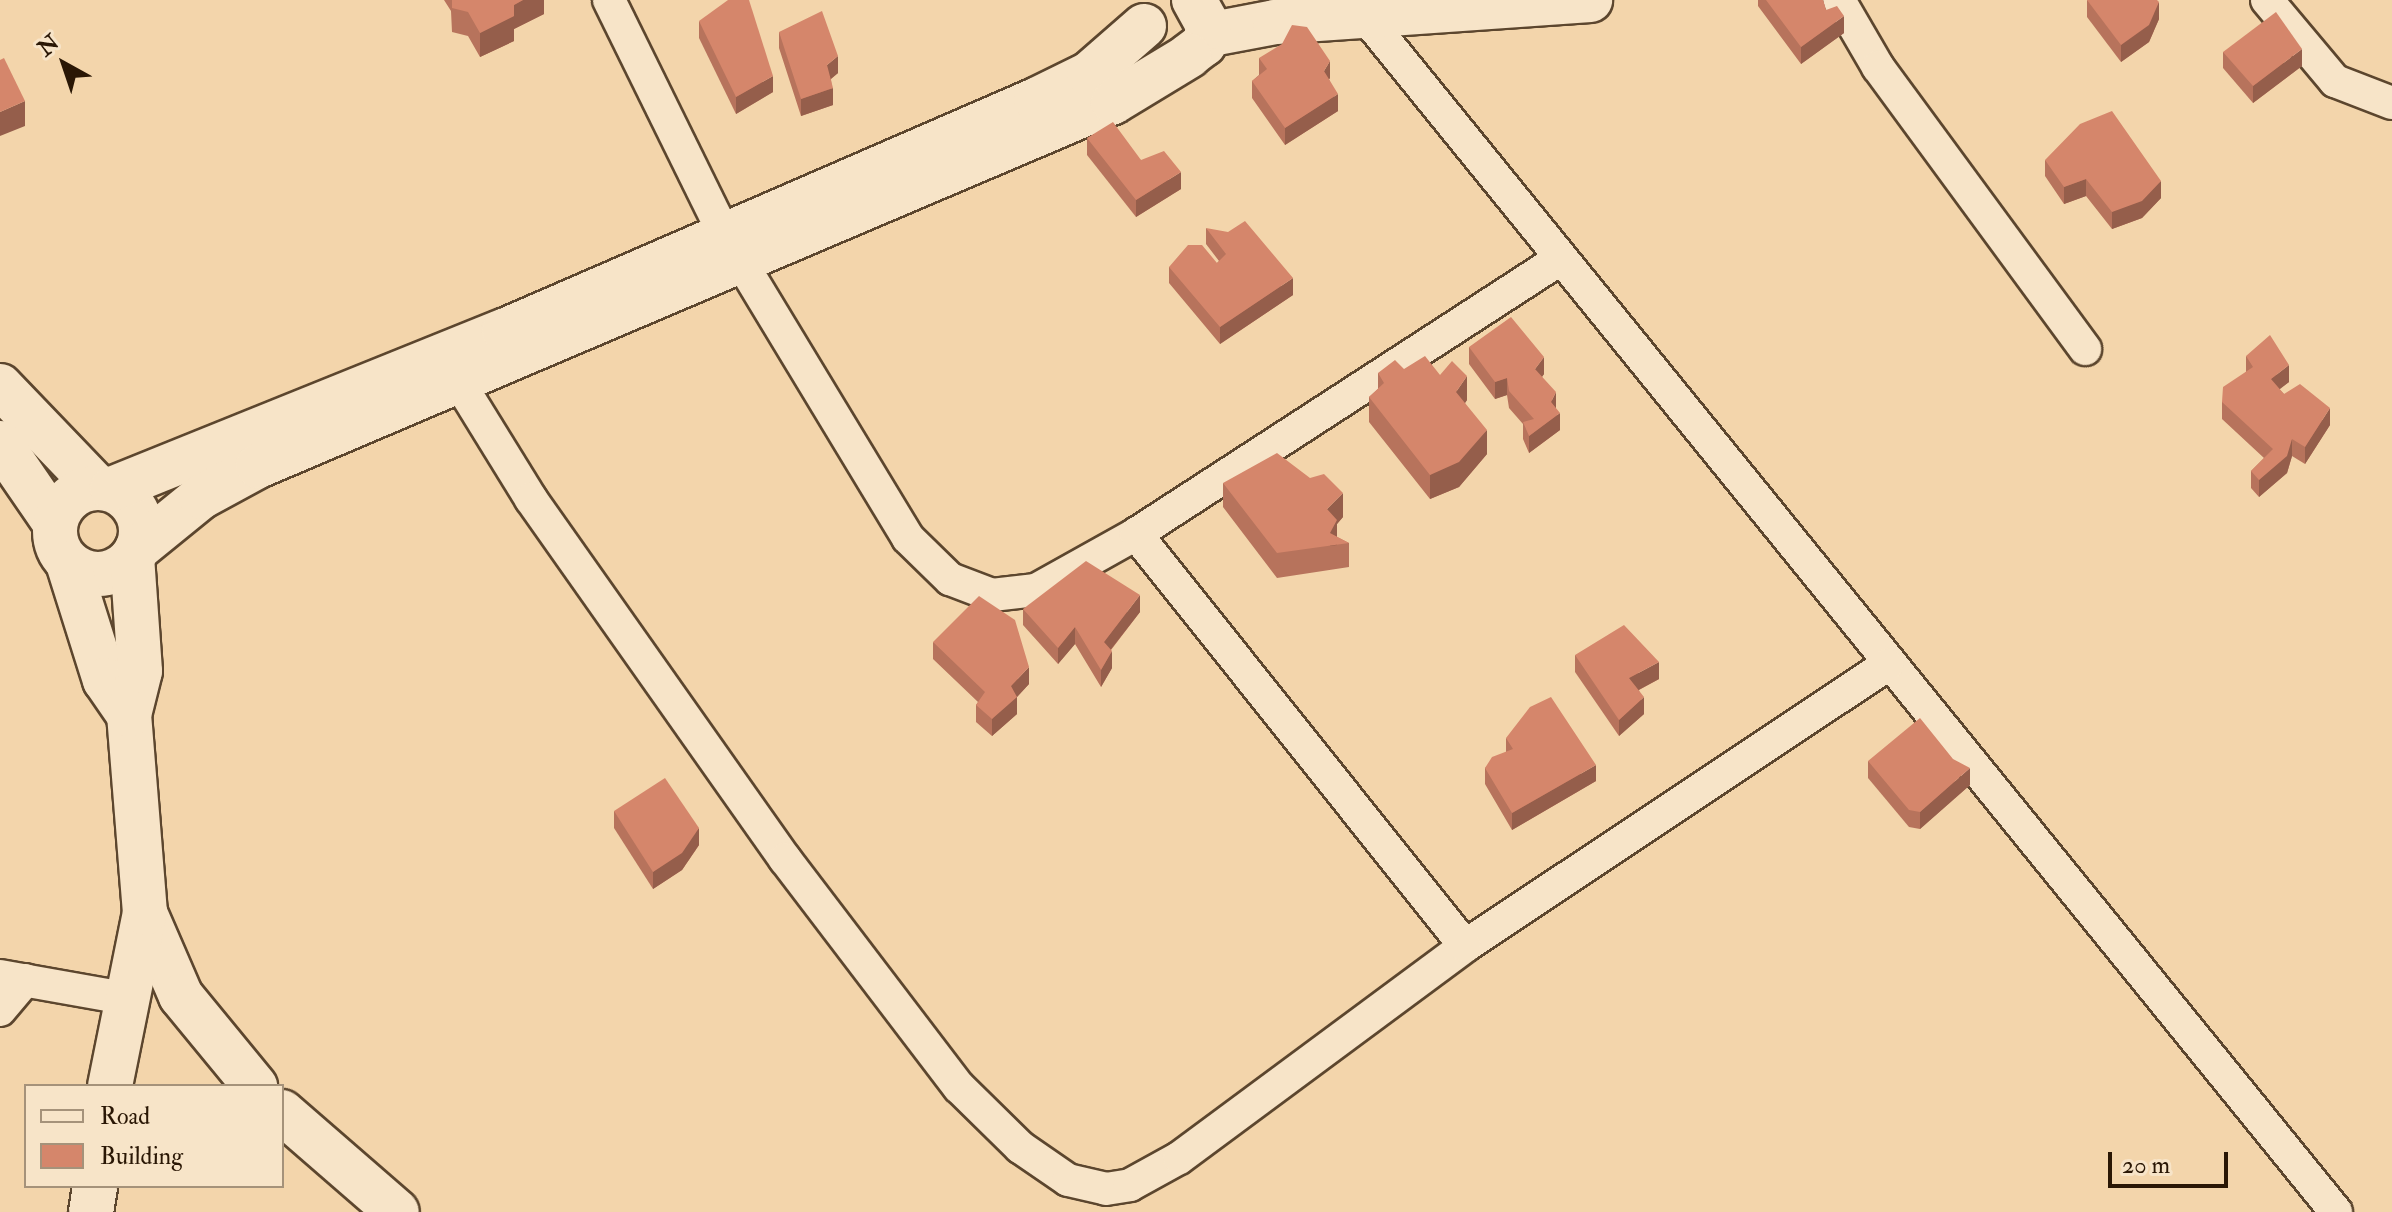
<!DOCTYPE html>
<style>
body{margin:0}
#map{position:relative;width:2392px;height:1212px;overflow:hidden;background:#f3d5ab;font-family:"IM FELL Double Pica",serif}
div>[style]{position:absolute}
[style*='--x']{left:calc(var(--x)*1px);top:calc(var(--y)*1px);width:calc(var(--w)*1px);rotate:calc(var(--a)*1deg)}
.roads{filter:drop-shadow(2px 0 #5c462e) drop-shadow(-2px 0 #5c462e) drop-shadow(0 2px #5c462e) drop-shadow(0 -2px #5c462e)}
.street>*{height:32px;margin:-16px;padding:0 16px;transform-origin:16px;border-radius:16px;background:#f7e4c8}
.secondary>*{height:44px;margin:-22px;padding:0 22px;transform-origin:22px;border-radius:22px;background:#f7e4c8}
.secondary>.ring{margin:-22px;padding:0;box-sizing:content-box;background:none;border:44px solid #f7e4c8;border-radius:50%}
.wall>*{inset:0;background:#b7735c}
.shaded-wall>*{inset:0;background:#955e4b}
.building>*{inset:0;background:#d5866b}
span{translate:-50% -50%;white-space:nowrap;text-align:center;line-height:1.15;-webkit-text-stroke:6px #f7e4c8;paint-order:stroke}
.legend{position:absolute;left:24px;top:1084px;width:260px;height:104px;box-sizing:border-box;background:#f7e4c8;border:2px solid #a5927a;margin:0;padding:10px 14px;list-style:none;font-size:24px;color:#2a1705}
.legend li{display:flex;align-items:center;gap:16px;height:40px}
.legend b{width:40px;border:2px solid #a5927a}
.north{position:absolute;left:24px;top:24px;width:80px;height:80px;-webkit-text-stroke:6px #f7e4c8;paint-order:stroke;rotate:320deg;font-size:22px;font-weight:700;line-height:32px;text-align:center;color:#2a1705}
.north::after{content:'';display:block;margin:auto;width:28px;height:36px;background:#2a1705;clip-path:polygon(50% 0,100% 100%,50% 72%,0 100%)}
.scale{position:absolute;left:2108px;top:1152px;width:120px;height:36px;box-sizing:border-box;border:4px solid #2a1705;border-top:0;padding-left:10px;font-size:24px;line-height:28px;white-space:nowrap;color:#2a1705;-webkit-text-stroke:6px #f7e4c8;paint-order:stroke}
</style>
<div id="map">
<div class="roads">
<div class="street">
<div style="--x:609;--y:0;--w:261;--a:63.8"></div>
<div style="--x:724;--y:234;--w:355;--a:58.8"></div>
<div style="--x:908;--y:538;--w:59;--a:44.3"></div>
<div style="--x:950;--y:579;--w:45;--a:20.9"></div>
<div style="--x:992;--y:595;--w:44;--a:-6.5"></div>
<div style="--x:1036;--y:590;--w:115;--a:-29.2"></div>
<div style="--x:1136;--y:534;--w:505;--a:-32.97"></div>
<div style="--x:1839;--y:0;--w:78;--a:59.8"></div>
<div style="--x:1878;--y:67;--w:350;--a:53.7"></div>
<div style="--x:2267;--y:0;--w:106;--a:50"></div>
<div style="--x:2335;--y:81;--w:61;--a:21.1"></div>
<div style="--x:1364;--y:15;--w:1542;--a:50.92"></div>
<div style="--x:460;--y:384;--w:135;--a:58.3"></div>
<div style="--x:531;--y:499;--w:441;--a:54.8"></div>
<div style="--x:785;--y:859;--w:287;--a:52.7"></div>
<div style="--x:959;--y:1087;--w:86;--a:44.5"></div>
<div style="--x:1020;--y:1147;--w:58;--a:34.5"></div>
<div style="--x:1068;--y:1180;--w:39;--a:13"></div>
<div style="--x:1106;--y:1189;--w:24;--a:-9"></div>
<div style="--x:1130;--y:1185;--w:56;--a:-28.9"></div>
<div style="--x:1179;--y:1158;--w:356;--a:-36.5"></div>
<div style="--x:1465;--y:946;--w:507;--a:-33.66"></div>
<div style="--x:1136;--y:534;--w:527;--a:51.39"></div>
<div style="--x:0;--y:976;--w:126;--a:10.1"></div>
<div style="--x:0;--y:1010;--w:39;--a:-50"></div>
</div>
<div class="secondary">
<div style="--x:1207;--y:35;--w:69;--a:-10.8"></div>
<div style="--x:1275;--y:22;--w:316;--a:-4"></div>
<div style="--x:1188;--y:56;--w:20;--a:-37"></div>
<div style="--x:1204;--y:44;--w:18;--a:-74"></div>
<div style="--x:1209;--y:27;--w:31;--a:-119"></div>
<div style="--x:0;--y:386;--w:140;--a:46.2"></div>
<div style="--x:0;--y:443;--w:97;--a:55.5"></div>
<div class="ring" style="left:55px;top:488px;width:42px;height:42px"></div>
<div style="--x:112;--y:489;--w:423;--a:-22"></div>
<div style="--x:504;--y:331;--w:580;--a:-23.47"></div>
<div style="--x:1036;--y:100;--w:59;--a:-26.1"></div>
<div style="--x:1089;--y:74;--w:73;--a:-41.1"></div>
<div style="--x:137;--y:549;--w:82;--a:-39.1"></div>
<div style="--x:201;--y:497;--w:65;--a:-28.5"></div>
<div style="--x:258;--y:466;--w:929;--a:-23.06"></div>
<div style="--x:1113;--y:102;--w:89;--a:-31.2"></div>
<div style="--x:68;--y:563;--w:123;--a:72.5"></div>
<div style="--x:105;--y:680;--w:42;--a:55.6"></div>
<div style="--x:145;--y:913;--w:90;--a:66.6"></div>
<div style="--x:181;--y:996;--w:117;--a:50.6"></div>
<div style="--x:110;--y:1086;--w:177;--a:-78.6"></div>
<div style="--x:145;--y:913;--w:199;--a:-94.6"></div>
<div style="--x:129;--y:715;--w:45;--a:-76"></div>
<div style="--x:140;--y:671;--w:114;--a:-94"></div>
<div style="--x:282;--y:1112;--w:152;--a:41"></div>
<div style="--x:91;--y:1212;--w:26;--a:-81"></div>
</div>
</div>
<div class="wall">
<div style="clip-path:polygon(444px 0,544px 0,544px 14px,514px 29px,514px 41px,480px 57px,468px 36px,452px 32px,451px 11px)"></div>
<div style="clip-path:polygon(1758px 0,1823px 0,1826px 10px,1844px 33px,1801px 64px,1758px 6px)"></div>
<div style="clip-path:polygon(2087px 0,2159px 19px,2149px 42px,2121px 62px,2087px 17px)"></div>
<div style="clip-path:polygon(699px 21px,773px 92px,736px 114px,699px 38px)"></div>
<div style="clip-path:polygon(779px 32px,838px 73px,831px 79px,833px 105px,801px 116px,779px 48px)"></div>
<div style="clip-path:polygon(2223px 52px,2302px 66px,2253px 103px,2223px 68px)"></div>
<div style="clip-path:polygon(1259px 58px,1330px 78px,1329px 79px,1338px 111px,1285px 145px,1252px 98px,1252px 81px,1259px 75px)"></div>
<div style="clip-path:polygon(1087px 138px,1141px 160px,1181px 189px,1136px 217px,1087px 155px)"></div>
<div style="clip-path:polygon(2045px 160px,2161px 198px,2142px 218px,2112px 229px,2086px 196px,2064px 204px,2045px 176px)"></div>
<div style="clip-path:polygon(1206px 228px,1293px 295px,1220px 344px,1169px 283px,1169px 267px,1217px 263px,1219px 261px,1206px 244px)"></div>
<div style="clip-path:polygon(1469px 347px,1544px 374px,1542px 377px,1556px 409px,1560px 430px,1529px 453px,1523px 439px,1523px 424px,1509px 408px,1507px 395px,1495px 399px,1469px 364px)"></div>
<div style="clip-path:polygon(2246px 356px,2289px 382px,2279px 389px,2284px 394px,2330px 425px,2305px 464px,2292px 456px,2287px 473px,2259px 497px,2251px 488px,2251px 471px,2264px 458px,2222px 419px,2222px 402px,2246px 372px)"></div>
<div style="clip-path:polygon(1404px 369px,1440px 375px,1467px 400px,1465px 403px,1487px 454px,1459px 487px,1430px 499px,1369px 422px,1369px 397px,1378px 389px,1378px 373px)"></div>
<div style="clip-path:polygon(1223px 483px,1343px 517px,1337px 524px,1337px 537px,1349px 543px,1349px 567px,1277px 578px,1223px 507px)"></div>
<div style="clip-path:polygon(1023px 609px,1140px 612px,1111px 650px,1112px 668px,1101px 687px,1075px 644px,1058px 664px,1023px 625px)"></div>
<div style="clip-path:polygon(933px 642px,1029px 684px,1017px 697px,1017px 714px,992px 736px,976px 722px,976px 705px,978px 702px,933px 659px)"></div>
<div style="clip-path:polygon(1575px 655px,1659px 679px,1639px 690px,1644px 714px,1619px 736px,1575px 672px)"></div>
<div style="clip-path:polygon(1506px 738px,1596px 781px,1512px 830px,1485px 784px,1485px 768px,1506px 752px)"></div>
<div style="clip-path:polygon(1868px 761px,1970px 785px,1920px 829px,1909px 827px,1868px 778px)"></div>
<div style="clip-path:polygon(614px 811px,699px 845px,682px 870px,653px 889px,614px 828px)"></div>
</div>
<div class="shaded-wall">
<div style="clip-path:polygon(523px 0,544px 0,544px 14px,514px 29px,514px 5px)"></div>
<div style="clip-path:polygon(2159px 2px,2159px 19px,2149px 42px,2121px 62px,2121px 45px)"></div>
<div style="clip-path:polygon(514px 16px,514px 41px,480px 57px,480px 33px)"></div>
<div style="clip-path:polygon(1844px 16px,1844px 33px,1801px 64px,1801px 47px)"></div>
<div style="clip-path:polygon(2302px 49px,2302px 66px,2253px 103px,2253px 86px)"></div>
<div style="clip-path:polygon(838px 56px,838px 73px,827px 82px,827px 65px)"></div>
<div style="clip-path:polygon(1330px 61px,1330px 78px,1324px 87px,1324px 71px)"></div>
<div style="clip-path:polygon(773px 76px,773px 92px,736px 114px,736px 97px)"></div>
<div style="clip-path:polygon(833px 88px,833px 105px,801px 116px,801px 99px)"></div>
<div style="clip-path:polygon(1338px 94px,1338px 111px,1285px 145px,1285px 128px)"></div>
<div style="clip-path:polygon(25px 101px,25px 126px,0 136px,0 112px)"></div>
<div style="clip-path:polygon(1181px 172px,1181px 189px,1136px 217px,1136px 200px)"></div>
<div style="clip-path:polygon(2086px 179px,2086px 196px,2064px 204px,2064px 187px)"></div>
<div style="clip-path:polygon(2161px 181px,2161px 198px,2142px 218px,2112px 229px,2112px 212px)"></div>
<div style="clip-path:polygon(1293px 278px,1293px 295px,1220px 344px,1220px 327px)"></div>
<div style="clip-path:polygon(1544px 357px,1544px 374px,1535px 386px,1535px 369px)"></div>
<div style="clip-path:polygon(2289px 365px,2289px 382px,2271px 396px,2271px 379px)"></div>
<div style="clip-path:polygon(1467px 376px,1467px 400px,1456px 416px,1456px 392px)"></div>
<div style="clip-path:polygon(1507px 378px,1507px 395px,1495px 399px,1495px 382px)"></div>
<div style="clip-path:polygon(1556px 392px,1556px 409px,1551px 402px)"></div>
<div style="clip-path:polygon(2330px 408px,2330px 425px,2305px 464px,2305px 447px)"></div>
<div style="clip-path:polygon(1560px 413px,1560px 430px,1529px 453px,1529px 436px)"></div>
<div style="clip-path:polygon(1487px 430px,1487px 454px,1459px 487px,1430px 499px,1430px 475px)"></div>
<div style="clip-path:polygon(2292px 439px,2292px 456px,2287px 473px,2259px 497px,2259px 480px)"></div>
<div style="clip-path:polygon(1343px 493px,1343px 517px,1337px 524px,1337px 545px,1330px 546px,1327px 509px)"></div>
<div style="clip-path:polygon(1140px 595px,1140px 612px,1104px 658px,1104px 642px)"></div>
<div style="clip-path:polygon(1075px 627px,1075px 644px,1058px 664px,1058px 648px)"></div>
<div style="clip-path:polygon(1112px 651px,1112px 668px,1101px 687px,1101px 670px)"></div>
<div style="clip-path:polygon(1659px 662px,1659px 679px,1629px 695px,1629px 678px)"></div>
<div style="clip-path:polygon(1029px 667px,1029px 684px,1017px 697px,1017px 714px,992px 736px,992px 719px,1011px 686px)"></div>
<div style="clip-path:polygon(1644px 697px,1644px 714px,1619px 736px,1619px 720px)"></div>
<div style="clip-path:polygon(1596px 765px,1596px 781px,1512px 830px,1512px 813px)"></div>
<div style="clip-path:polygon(1970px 768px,1970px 785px,1920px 829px,1920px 812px)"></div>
<div style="clip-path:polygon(699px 828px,699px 845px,682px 870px,653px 889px,653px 872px)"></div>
</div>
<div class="building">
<div style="clip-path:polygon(452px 0,523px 0,514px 5px,514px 16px,480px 33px,468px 12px,452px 8px)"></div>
<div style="clip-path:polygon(728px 0,749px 0,773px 76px,736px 97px,699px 21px)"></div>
<div style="clip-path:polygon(1766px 0,1823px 0,1826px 10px,1837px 6px,1844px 16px,1801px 47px)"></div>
<div style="clip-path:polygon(2087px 0,2157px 0,2159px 2px,2149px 25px,2121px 45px)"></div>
<div style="clip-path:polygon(822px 11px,838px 56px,827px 65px,833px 88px,801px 99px,779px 32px)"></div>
<div style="clip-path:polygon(2276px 12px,2302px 49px,2253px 86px,2223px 52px)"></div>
<div style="clip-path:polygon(1292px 25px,1307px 27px,1330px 61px,1324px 71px,1338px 94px,1285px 128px,1252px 81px,1267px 69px,1259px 58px,1282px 44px)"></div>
<div style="clip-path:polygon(4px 58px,25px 101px,0 112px,0 60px)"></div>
<div style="clip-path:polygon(2112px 111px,2161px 181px,2142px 201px,2112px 212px,2086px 179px,2064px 187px,2045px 160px,2080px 124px)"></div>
<div style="clip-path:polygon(1113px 122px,1141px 160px,1164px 151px,1181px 172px,1136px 200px,1087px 138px)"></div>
<div style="clip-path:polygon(1245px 221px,1293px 278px,1220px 327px,1169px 267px,1188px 245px,1202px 245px,1217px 263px,1226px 254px,1206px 228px,1228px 232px)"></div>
<div style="clip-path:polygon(1511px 317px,1544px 357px,1535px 369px,1556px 392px,1551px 402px,1560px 413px,1529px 436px,1523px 422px,1534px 419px,1509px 391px,1507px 378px,1495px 382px,1469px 347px)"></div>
<div style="clip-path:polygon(2270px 335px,2289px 365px,2271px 379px,2284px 394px,2300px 384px,2330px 408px,2305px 447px,2292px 439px,2287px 456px,2259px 480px,2251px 471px,2273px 449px,2222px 402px,2223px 387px,2253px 367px,2246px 356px)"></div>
<div style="clip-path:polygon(1425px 356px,1440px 375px,1452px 361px,1467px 376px,1456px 392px,1487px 430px,1459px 462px,1430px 475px,1369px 397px,1384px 383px,1378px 373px,1395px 360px,1404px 369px)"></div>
<div style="clip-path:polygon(1277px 453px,1310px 478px,1324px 474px,1343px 493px,1327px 509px,1337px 520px,1330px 533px,1349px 543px,1277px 553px,1223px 483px)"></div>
<div style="clip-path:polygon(1086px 561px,1140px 595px,1104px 642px,1112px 651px,1101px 670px,1075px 627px,1058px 648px,1023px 609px)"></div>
<div style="clip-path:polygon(979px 596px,1015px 620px,1029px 667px,1011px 686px,1017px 697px,992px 719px,976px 705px,985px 692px,933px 642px)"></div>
<div style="clip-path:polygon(1624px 625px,1659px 662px,1629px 678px,1644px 697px,1619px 720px,1575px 655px)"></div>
<div style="clip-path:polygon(1551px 697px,1596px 765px,1512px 813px,1485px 768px,1492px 757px,1513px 749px,1506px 738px,1530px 707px)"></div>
<div style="clip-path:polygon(1920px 718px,1953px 759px,1970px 768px,1920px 812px,1909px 810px,1868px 761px)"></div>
<div style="clip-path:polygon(665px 778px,699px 828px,682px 853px,653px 872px,614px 811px)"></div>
</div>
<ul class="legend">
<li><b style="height:10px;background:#f7e4c8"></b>Road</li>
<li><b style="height:22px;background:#d5866b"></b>Building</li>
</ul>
<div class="north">N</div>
<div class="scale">20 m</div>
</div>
